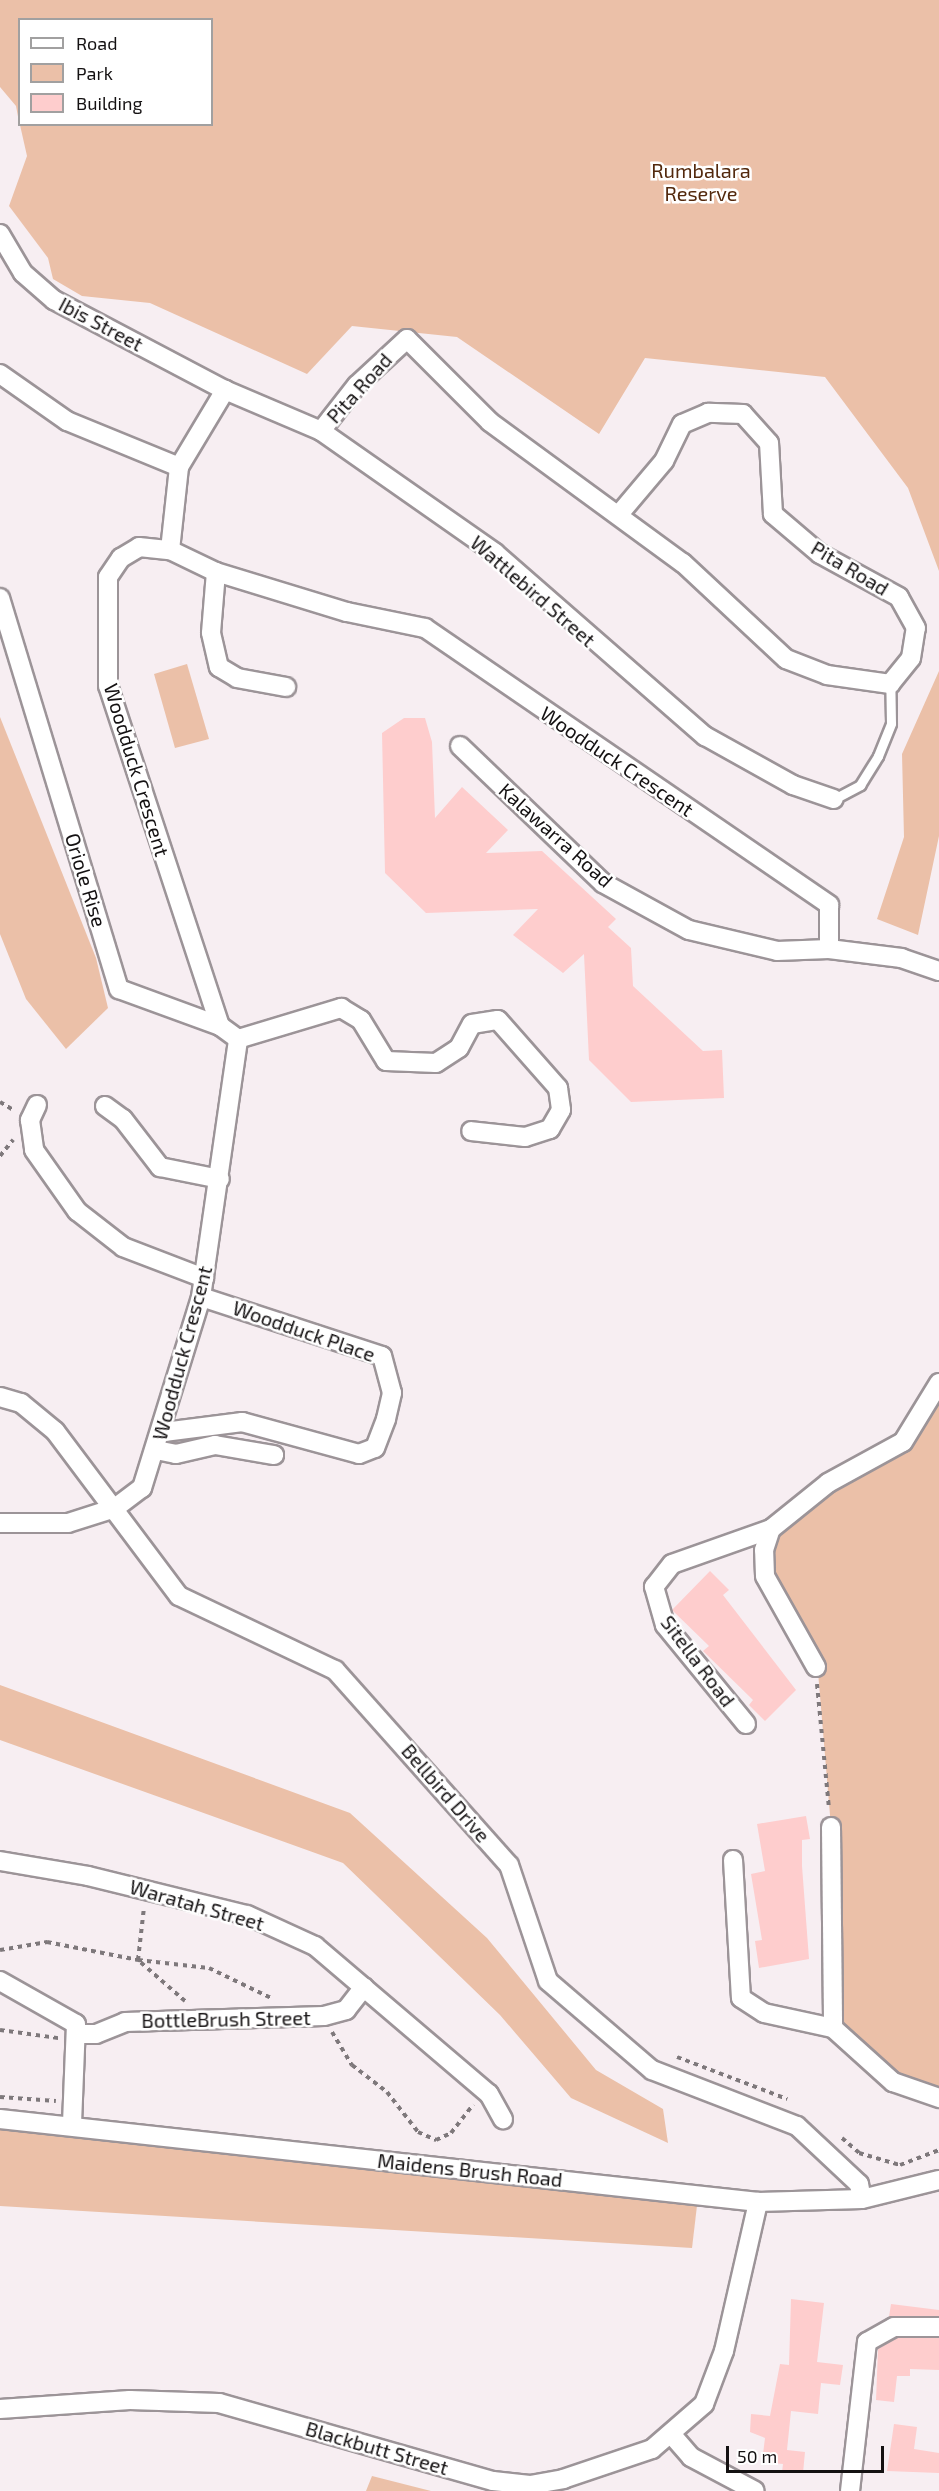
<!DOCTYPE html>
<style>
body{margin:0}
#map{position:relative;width:939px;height:2491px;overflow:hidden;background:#f7eef2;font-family:"Exo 2",sans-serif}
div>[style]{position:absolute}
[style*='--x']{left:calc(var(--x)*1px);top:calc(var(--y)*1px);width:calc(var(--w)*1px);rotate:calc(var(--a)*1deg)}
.green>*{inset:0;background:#ebc0a8}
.building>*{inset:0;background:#fecdcd}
.path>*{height:4px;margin-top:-2px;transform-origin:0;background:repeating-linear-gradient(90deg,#7e787b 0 4.5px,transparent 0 9px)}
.roads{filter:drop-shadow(2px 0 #9c9498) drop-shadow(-2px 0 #9c9498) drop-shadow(0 2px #9c9498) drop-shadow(0 -2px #9c9498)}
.lane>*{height:9px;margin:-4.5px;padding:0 4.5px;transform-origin:4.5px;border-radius:4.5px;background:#fff}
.street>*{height:18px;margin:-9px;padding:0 9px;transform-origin:9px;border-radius:9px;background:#fff}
span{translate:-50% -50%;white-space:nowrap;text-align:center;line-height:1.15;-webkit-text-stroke:5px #fff;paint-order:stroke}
.park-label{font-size:20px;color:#53290d}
.street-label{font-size:20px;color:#141112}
.legend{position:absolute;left:18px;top:18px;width:195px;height:108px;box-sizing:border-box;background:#fff;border:2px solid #a1a0a0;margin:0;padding:8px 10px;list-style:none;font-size:18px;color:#141112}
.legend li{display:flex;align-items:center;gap:12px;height:30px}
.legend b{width:30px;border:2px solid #a1a0a0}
.scale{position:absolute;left:726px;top:2446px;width:158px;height:27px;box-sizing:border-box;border:3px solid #141112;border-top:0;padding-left:8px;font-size:18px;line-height:21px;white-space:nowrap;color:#141112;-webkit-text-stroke:4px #fff;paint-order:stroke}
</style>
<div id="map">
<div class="green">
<div style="clip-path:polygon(0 0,939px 0,939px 571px,908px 488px,825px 377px,645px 358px,599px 434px,457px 337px,352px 326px,307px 374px,150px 303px,82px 296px,53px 279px,48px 258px,9px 206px,27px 156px,20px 125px,212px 124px,212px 20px,20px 20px,19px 122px,16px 106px,0 87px)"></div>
<div style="clip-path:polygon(187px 664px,209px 739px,175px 748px,154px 674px)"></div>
<div style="clip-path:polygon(939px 671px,939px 836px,918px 935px,877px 919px,904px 837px,902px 754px)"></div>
<div style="clip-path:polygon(0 717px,96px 958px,108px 1008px,66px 1049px,26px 999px,0 934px)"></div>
<div style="clip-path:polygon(939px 1383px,939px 2098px,893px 2082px,833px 2028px,831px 1827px,817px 1660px,765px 1576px,771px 1529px,903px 1442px)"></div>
<div style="clip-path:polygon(0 1685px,350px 1813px,487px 1938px,596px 2070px,663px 2109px,668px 2143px,571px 2098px,500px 2015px,343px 1863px,0 1740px)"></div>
<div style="clip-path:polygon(0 2118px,698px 2197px,692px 2248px,0 2206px)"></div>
<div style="clip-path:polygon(372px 2476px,431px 2491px,366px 2491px)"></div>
</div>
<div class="building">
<div style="clip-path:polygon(404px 718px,425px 718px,432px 742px,435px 818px,462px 787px,508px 830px,486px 853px,542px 851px,616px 919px,608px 927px,631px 948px,633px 986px,703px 1051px,722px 1050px,724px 1098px,631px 1102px,589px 1060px,584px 954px,563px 973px,513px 935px,538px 909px,426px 913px,385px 873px,382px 733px)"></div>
<div style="clip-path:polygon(710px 1571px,729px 1590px,723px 1595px,796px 1690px,765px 1721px,749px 1705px,753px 1700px,703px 1651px,709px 1646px,672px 1610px)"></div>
<div style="clip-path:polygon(806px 1816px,810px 1839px,802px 1840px,802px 1866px,809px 1959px,759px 1968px,755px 1941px,762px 1940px,751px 1874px,765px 1871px,757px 1824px)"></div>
<div style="clip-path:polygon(791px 2299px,824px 2303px,817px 2362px,843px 2365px,840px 2385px,821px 2383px,818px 2414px,791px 2411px,787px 2450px,805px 2452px,803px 2473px,782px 2472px,783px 2464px,762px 2462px,765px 2438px,750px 2432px,751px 2414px,770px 2416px,780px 2364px,789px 2365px)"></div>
<div style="clip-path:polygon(891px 2304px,939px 2310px,939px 2316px,889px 2317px)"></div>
<div style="clip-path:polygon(897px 2338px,939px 2338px,939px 2370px,910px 2369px,910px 2376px,897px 2376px,894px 2402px,876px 2400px,878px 2349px)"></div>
<div style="clip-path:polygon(894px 2424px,917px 2427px,914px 2449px,939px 2453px,939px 2473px,887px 2471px)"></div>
</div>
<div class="path">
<div style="--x:0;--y:1102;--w:17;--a:31"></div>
<div style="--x:0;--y:1156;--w:21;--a:-51"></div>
<div style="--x:817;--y:1684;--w:125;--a:84.5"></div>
<div style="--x:0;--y:1950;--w:48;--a:-9.7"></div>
<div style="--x:47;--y:1942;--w:93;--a:11.2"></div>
<div style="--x:138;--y:1960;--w:53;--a:-83.5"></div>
<div style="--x:185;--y:2001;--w:62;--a:-138.9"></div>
<div style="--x:138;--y:1960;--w:71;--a:6.4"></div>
<div style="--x:209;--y:1968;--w:69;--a:25.8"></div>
<div style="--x:0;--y:2030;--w:59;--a:7.9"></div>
<div style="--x:332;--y:2032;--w:39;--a:59"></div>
<div style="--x:352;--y:2065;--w:44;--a:37.6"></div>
<div style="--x:387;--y:2092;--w:51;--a:52.2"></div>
<div style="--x:418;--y:2132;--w:20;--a:24"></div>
<div style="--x:436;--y:2140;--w:17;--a:-25"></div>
<div style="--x:451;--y:2133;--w:36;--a:-52"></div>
<div style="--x:677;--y:2057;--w:118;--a:20.9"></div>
<div style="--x:0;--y:2097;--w:56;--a:4.1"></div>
<div style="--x:842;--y:2138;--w:23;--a:41"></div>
<div style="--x:859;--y:2153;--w:43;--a:16.3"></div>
<div style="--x:900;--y:2165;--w:42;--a:-21"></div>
</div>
<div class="roads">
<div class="lane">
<div style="--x:834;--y:799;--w:30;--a:-28"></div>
<div style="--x:860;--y:785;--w:34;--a:-58"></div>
<div style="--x:878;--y:756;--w:35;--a:-68"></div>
<div style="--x:891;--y:723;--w:39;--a:-91"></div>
</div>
<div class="street">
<div style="--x:0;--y:234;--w:45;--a:59.5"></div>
<div style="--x:23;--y:273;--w:41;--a:41.1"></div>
<div style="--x:54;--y:300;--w:193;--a:27.8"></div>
<div style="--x:225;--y:390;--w:104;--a:23.1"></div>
<div style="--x:321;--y:431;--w:213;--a:35"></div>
<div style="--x:495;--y:553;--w:279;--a:41.1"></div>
<div style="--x:705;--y:736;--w:101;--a:29.1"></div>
<div style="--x:793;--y:785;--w:43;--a:18.9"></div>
<div style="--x:0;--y:374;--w:82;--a:35"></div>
<div style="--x:67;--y:421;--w:121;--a:22.3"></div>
<div style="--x:321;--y:431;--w:58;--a:-52"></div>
<div style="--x:357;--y:385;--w:68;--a:-42.6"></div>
<div style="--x:407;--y:339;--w:117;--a:45"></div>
<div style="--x:490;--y:422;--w:239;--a:36.2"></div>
<div style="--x:683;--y:563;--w:141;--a:43"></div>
<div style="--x:786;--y:659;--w:44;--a:21.3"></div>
<div style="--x:827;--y:675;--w:64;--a:8.1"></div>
<div style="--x:890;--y:684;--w:33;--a:-51"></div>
<div style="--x:911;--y:658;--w:30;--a:-81"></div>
<div style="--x:916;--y:628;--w:35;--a:-119"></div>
<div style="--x:899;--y:597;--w:90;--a:-151.4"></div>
<div style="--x:820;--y:554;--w:62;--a:-139.6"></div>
<div style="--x:773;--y:514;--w:71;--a:-93.2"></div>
<div style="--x:769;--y:443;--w:39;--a:-132"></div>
<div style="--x:743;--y:414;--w:35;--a:-178"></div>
<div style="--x:708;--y:413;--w:28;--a:157"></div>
<div style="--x:682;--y:424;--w:41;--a:115.9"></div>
<div style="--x:664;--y:461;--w:68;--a:130.2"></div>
<div style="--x:170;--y:550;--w:83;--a:-83.8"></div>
<div style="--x:179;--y:467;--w:90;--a:-59.1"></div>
<div style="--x:216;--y:572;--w:61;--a:94.7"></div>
<div style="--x:211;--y:633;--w:35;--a:77"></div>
<div style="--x:219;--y:667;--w:21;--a:31"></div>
<div style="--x:237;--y:678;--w:50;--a:10.4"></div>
<div style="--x:0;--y:598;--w:409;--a:73.1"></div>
<div style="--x:119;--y:989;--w:108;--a:20.1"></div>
<div style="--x:460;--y:746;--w:198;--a:43.8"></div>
<div style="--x:603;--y:883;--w:98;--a:28.7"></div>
<div style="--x:689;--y:930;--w:90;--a:13.4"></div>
<div style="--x:777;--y:951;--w:52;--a:-2.2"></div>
<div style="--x:829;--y:949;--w:73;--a:7.1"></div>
<div style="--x:901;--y:958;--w:40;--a:18.9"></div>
<div style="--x:238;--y:1039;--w:22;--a:-144"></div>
<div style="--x:220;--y:1026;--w:358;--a:-108.2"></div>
<div style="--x:108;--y:686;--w:109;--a:-90"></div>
<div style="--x:108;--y:577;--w:23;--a:-56"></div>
<div style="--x:121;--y:558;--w:21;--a:-31"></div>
<div style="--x:139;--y:547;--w:31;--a:6"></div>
<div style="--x:170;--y:550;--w:51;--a:25.6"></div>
<div style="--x:216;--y:572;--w:137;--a:17"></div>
<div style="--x:347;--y:612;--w:80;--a:11.6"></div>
<div style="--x:425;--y:628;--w:490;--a:34.4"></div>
<div style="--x:829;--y:905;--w:44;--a:90"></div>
<div style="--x:238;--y:1039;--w:108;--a:-16.8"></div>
<div style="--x:341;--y:1008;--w:23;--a:31"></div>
<div style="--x:361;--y:1020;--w:48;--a:58.6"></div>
<div style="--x:386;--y:1061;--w:50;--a:2.3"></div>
<div style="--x:436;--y:1063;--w:27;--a:-33"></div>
<div style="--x:459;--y:1048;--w:27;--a:-62"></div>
<div style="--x:472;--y:1024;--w:26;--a:-9"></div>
<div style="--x:498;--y:1020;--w:91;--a:48.6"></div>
<div style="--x:558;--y:1088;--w:22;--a:82"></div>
<div style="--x:561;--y:1110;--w:22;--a:120"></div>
<div style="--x:550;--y:1129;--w:26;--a:162"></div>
<div style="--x:525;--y:1137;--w:54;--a:-173.7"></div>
<div style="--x:37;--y:1105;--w:17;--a:115"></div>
<div style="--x:30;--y:1120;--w:30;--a:82"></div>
<div style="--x:34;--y:1150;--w:75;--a:54.8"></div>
<div style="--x:77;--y:1211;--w:58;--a:38"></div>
<div style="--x:123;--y:1247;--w:87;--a:20.9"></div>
<div style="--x:105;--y:1106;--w:22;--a:36"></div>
<div style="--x:123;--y:1119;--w:61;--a:52.4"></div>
<div style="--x:160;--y:1167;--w:61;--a:11.3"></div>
<div style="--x:0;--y:1397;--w:22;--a:16"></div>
<div style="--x:21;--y:1403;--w:44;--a:39.5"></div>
<div style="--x:55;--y:1431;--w:206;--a:53.1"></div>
<div style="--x:179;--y:1596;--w:173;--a:25.4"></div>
<div style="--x:335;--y:1670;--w:261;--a:48.3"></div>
<div style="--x:509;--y:1865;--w:122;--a:71.4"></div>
<div style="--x:548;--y:1981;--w:137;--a:40.6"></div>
<div style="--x:652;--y:2070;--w:155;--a:21.1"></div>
<div style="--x:797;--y:2126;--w:85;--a:43.1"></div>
<div style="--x:859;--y:2184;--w:15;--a:79"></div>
<div style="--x:164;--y:1432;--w:79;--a:-7.3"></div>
<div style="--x:242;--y:1422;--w:121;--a:15.3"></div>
<div style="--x:359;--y:1454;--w:17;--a:-21"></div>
<div style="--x:375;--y:1448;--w:31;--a:-69"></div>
<div style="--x:386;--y:1419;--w:27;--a:-77"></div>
<div style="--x:392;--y:1393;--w:38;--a:-105"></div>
<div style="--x:382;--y:1356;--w:190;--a:-161.9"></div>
<div style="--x:156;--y:1450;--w:20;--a:11"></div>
<div style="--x:176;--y:1454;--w:40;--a:-13"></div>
<div style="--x:215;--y:1445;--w:60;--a:9.6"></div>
<div style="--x:0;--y:1523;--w:68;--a:0"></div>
<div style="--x:68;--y:1523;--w:49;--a:-17.7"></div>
<div style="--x:115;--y:1508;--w:34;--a:-37"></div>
<div style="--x:142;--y:1488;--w:200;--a:-72.8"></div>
<div style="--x:201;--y:1297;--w:261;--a:-81.8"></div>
<div style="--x:816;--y:1667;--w:104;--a:-119.3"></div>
<div style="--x:765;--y:1576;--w:26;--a:-92"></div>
<div style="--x:764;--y:1550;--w:22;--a:-72"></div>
<div style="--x:771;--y:1529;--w:73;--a:-38.9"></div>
<div style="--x:828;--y:1483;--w:85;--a:-28.7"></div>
<div style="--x:903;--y:1442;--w:69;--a:-58.6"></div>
<div style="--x:746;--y:1724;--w:128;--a:-129.3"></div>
<div style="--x:665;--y:1625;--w:40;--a:-106"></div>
<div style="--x:654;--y:1587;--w:29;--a:-52"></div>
<div style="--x:672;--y:1564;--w:105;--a:-19.5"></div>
<div style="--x:831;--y:1827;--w:201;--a:89.4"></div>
<div style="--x:733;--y:1860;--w:138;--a:86.7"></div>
<div style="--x:741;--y:1998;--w:27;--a:33"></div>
<div style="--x:764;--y:2013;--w:71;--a:12.3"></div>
<div style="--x:833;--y:2028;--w:81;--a:42"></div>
<div style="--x:893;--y:2082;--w:49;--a:19.2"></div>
<div style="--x:0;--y:1861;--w:89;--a:9.7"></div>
<div style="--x:88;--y:1876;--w:164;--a:13.8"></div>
<div style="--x:247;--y:1915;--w:75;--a:24.5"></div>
<div style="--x:315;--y:1946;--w:228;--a:40.4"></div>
<div style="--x:489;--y:2094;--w:29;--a:61"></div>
<div style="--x:0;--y:1981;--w:87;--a:29.5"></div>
<div style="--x:76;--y:2024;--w:101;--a:92.3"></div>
<div style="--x:80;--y:2034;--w:16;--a:0"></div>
<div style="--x:96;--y:2034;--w:31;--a:-22"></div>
<div style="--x:125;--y:2022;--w:199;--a:-1.7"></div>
<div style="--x:324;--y:2016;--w:23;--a:-15"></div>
<div style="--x:346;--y:2010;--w:29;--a:-52"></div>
<div style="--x:0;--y:2119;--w:763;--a:6.25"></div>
<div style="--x:758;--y:2202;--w:104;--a:-1.7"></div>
<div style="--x:862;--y:2199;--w:79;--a:-13.9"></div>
<div style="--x:0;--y:2409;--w:130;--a:-4"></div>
<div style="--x:130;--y:2400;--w:89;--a:1.9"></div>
<div style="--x:219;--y:2403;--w:285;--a:15.9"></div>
<div style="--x:493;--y:2481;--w:37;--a:6"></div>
<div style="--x:530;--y:2485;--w:34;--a:-10"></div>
<div style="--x:563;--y:2479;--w:94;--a:-18.6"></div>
<div style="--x:652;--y:2449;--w:69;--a:-40.9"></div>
<div style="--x:704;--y:2404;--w:57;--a:-69.3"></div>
<div style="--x:724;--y:2351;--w:153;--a:-77.1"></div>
<div style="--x:672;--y:2435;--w:29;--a:49"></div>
<div style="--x:691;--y:2457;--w:72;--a:28"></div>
<div style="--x:850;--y:2491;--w:150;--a:-83.5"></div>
<div style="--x:867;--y:2342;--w:31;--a:-29"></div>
<div style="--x:894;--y:2327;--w:45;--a:0"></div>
</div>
</div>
<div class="park-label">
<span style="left:701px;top:182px">Rumbalara<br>Reserve</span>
</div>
<div class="street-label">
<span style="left:101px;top:324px;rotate:28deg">Ibis Street</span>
<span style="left:359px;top:388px;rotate:-48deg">Pita Road</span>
<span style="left:850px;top:568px;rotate:31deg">Pita Road</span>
<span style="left:533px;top:591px;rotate:41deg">Wattlebird Street</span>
<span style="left:617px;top:761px;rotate:34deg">Woodduck Crescent</span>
<span style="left:137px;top:770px;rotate:73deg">Woodduck Crescent</span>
<span style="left:556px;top:835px;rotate:42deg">Kalawarra Road</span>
<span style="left:86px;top:880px;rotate:73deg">Oriole Rise</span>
<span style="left:304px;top:1331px;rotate:19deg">Woodduck Place</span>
<span style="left:182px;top:1353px;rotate:-75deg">Woodduck Crescent</span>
<span style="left:698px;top:1661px;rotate:53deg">Sitella Road</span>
<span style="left:446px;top:1793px;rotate:49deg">Bellbird Drive</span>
<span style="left:197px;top:1905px;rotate:16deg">Waratah Street</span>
<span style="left:226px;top:2019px;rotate:-1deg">BottleBrush Street</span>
<span style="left:470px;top:2170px;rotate:6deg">Maidens Brush Road</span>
<span style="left:377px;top:2448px;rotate:16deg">Blackbutt Street</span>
</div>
<ul class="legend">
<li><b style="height:8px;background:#fff"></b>Road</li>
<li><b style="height:16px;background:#ebc0a8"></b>Park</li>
<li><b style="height:16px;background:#fecdcd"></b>Building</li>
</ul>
<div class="scale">50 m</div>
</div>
